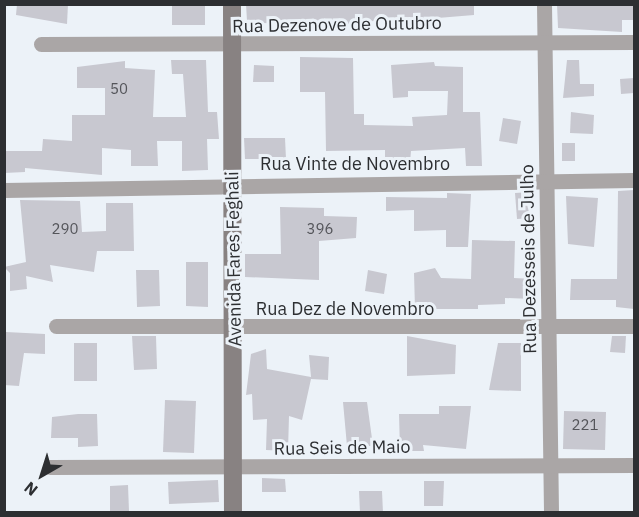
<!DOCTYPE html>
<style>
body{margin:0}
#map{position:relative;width:639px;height:517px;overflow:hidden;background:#ecf2f8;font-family:"IBM Plex Sans",sans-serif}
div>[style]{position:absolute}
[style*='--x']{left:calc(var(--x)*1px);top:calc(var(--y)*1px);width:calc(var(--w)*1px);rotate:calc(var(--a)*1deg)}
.building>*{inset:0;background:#c8c8d0}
.street>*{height:15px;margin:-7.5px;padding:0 7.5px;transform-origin:7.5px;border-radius:7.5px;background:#aaa6a6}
.secondary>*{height:18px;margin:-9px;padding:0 9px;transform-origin:9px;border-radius:9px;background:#888282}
span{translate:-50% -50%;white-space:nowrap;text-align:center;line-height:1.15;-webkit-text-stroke:6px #ecf2f8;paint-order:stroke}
.number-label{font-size:15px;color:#54555a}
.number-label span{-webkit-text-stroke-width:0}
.street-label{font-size:18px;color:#2d2f32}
.frame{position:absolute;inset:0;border:6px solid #2d2f32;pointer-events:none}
.north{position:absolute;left:12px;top:445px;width:60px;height:60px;-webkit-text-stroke:4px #ecf2f8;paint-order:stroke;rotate:219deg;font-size:16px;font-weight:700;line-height:24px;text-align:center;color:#2d2f32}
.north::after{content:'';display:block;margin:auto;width:21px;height:27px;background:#2d2f32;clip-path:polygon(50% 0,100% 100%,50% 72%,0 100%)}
</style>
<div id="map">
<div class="building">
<div style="clip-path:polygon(17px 4px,68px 4px,67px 24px,16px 15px)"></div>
<div style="clip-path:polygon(172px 4px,205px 4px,205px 25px,172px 25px)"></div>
<div style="clip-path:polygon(246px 4px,474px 4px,474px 15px,413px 20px,413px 25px,400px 25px,400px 18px,331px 26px,263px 23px,247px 21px)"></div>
<div style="clip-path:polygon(557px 4px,634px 4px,634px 20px,622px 20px,622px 32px,558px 28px)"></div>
<div style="clip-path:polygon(300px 57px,353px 58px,354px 114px,364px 114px,364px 125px,413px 126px,412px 117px,447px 115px,448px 91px,408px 91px,408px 97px,393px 98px,391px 65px,434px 62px,435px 66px,463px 67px,463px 112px,480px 112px,482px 166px,466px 166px,465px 148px,411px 151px,410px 163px,385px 163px,385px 150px,326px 151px,325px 92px,300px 92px)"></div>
<div style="clip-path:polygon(171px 60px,206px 60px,208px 112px,217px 112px,219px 139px,207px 139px,208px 170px,182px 171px,182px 141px,157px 141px,158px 166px,131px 166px,131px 150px,102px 148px,102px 175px,25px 168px,25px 172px,4px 173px,4px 151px,42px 151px,43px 139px,72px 141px,72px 115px,105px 115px,105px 88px,77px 88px,77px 67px,125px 61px,125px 68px,155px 70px,153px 117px,186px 117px,183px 74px,172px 74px)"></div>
<div style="clip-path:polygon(567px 60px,579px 60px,580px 84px,594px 84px,594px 96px,563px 98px)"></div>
<div style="clip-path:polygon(254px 65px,274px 66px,274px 82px,253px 82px)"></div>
<div style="clip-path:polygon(634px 78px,634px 93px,621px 94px,620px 79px)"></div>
<div style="clip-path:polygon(571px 112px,594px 115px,593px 134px,570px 133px)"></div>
<div style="clip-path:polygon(503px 118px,521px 121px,517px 144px,499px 141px)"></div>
<div style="clip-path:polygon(244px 138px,285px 138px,286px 159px,245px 159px)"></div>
<div style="clip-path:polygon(562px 143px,575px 143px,575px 161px,562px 161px)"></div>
<div style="clip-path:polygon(634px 190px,634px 309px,616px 307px,616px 300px,570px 300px,571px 279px,617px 279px,618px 191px)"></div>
<div style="clip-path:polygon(530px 192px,531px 218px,517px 219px,515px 193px)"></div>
<div style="clip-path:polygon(447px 193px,471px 194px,468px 247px,446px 247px,446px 230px,414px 231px,414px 210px,386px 211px,386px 197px,447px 198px)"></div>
<div style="clip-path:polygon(566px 196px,598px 198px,594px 247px,568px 244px)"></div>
<div style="clip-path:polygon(20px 200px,80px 201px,82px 232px,106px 231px,106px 203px,133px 203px,134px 251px,97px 251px,94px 272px,50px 265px,53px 282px,26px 276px,27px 289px,10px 291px,10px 273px,4px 267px,26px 262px)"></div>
<div style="clip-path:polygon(280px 207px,324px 208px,324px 216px,357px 217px,356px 238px,319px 241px,319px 280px,245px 277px,245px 254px,281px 254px)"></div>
<div style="clip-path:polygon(472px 240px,515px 241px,514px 278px,533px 279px,532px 299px,505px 298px,505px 304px,478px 305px,478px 309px,415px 309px,414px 273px,435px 268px,441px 278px,471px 279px)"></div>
<div style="clip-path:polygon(186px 262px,208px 262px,208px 307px,186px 306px)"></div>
<div style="clip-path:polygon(136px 270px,159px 270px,160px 306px,137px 307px)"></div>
<div style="clip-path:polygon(368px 270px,387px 274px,384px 294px,365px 291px)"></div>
<div style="clip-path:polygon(6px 332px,45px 334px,45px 354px,24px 353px,19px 386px,4px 385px)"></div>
<div style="clip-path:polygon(132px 336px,156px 336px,157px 369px,134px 370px)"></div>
<div style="clip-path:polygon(407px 336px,456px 345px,455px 374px,407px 376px)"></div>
<div style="clip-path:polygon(612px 336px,626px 336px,625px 353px,610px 352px)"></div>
<div style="clip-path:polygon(74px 343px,97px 343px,97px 381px,74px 381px)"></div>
<div style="clip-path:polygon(498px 343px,521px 343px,521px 391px,489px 390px)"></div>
<div style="clip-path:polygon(266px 349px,267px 369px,311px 377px,309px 355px,329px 357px,328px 380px,311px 379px,302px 420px,289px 416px,288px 451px,266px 450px,267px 419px,253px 420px,252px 394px,246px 395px,251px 354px)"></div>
<div style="clip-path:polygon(165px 400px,196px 401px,194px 453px,163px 452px)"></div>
<div style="clip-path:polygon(343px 402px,367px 402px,373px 446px,347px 446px)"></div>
<div style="clip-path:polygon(439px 406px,471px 406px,466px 449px,423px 445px,424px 451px,400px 451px,399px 414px,439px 414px)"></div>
<div style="clip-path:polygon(564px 411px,606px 412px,605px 450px,563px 449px)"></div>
<div style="clip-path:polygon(78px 414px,97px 414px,98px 446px,78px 447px,78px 438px,51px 438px,52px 417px)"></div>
<div style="clip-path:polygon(262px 478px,285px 479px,286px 492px,262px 492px)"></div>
<div style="clip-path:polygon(218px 480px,219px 502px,169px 504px,168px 482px)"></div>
<div style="clip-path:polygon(424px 481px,444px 481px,443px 506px,424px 506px)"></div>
<div style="clip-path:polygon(128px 485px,129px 511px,110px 512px,110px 486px)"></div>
<div style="clip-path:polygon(359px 491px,382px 491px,383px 513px,360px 513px)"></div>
</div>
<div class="street">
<div style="--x:544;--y:4;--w:508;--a:89.21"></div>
<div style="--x:41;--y:44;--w:593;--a:-0.19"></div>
<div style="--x:4;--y:190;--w:630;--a:-0.91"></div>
<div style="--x:56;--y:326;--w:578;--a:0"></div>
<div style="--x:50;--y:467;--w:584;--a:-0.2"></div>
</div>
<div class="secondary">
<div style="--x:232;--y:4;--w:508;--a:89.89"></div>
</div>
<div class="number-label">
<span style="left:119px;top:89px">50</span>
<span style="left:65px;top:229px">290</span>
<span style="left:320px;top:229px">396</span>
<span style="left:585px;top:425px">221</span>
</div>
<div class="street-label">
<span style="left:337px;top:25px;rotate:-1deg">Rua Dezenove de Outubro</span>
<span style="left:355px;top:164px">Rua Vinte de Novembro</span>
<span style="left:234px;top:259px;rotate:-91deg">Avenida Fares Feghali</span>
<span style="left:529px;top:259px;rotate:-91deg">Rua Dezesseis de Julho</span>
<span style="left:345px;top:309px">Rua Dez de Novembro</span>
<span style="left:342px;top:448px;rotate:-1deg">Rua Seis de Maio</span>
</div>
<div class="frame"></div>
<div class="north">N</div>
</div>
